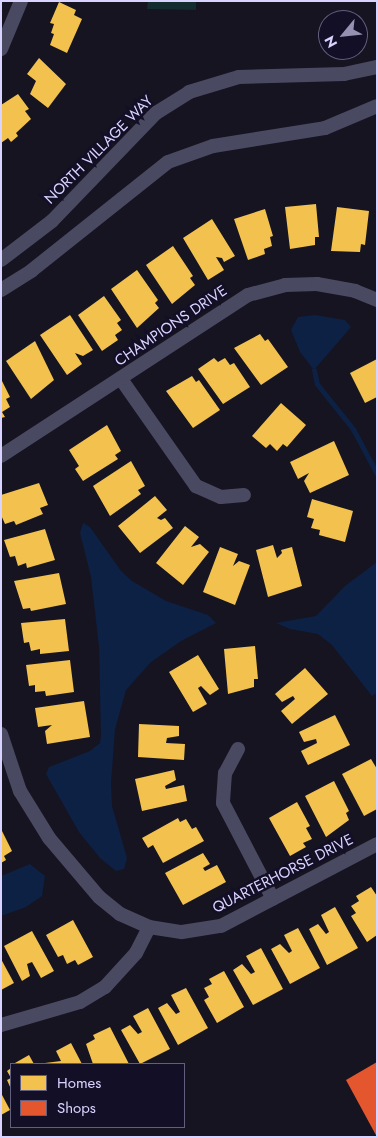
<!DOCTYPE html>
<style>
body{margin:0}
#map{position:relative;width:378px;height:1138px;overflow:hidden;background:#161421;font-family:Jost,sans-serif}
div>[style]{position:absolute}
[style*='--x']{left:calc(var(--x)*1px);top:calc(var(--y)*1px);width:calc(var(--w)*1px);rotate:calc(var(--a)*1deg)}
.green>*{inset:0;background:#132c2d}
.water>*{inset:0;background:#0d2144}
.homes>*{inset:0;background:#f2c14e}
.shops>*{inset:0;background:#e4572e}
.stream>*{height:5px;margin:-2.5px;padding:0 2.5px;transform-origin:2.5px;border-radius:2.5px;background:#0d2144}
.street>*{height:14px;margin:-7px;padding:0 7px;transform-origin:7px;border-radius:7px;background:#4a4962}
span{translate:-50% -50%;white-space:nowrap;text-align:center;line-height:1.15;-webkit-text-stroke:5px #130f26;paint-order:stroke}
.street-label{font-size:15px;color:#d9d4ff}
.frame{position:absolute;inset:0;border:2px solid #d9d4ff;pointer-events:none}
.legend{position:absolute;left:10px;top:1063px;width:175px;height:65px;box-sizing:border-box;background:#130f26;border:1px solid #625e7d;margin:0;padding:6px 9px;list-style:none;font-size:15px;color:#d9d4ff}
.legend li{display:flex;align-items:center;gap:10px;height:25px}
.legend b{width:25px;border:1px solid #625e7d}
.north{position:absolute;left:318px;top:10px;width:50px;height:50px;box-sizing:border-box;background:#130f26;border:1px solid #625e7d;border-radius:50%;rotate:242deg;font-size:14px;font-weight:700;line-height:20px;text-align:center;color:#d9d4ff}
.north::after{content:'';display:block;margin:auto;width:18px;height:22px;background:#9591b1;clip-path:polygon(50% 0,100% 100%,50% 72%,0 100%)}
</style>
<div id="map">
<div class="green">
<div style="clip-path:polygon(148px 1px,196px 1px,196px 10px,147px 9px)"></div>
</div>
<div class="water">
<div style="clip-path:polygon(315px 315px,345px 320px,351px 327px,314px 370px,300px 352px,291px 330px,298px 317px)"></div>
<div style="clip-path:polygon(83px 523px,90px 527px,121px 571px,132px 581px,166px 601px,208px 615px,216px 623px,181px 641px,151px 662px,126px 690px,115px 729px,111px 783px,112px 806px,127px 858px,124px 869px,116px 871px,100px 858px,79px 832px,46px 774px,49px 767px,90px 751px,100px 743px,101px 736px,99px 647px,91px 577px,80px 533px)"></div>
<div style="clip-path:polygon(377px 562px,377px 693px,372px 696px,332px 645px,318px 634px,290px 629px,276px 623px,316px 616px,345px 586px)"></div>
<div style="clip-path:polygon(30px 864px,45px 876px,42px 896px,26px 907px,1px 916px,1px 876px)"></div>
</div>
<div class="homes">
<div style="clip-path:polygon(59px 2px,76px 10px,74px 15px,82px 19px,67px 53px,50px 45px,54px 34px,51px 33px,54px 24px,50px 23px)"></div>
<div style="clip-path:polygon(39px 58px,66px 84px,48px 108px,30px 94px,36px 81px,27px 74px)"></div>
<div style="clip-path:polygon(18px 94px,29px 109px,25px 111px,31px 119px,16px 133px,18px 136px,11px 142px,8px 138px,1px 143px,1px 105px)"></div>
<div style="clip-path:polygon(316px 204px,319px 237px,315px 237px,315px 245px,290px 249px,285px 207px)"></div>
<div style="clip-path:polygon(337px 207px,369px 211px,365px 245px,361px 244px,360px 252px,331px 251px)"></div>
<div style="clip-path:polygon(265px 209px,273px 236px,270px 237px,272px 246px,264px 249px,265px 254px,248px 260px,234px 219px)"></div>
<div style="clip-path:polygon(212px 219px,235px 256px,224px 262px,222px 258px,216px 257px,224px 270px,208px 280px,183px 238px)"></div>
<div style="clip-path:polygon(173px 246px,193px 276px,190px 278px,195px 285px,172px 304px,146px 265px)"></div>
<div style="clip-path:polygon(137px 270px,158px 300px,155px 303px,159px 308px,137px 328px,111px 289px)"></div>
<div style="clip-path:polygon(104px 296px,121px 320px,117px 323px,122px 330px,115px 335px,118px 340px,102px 351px,78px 315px)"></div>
<div style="clip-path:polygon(70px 315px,93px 350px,83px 356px,75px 353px,82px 364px,67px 375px,40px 335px)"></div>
<div style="clip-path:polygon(260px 334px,265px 341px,268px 339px,288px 367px,261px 385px,234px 348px)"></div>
<div style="clip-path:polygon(35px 341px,54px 380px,31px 399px,6px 361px)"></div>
<div style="clip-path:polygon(214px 358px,218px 362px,225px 358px,230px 365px,234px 363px,250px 387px,223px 404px,198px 369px)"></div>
<div style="clip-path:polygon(377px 359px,377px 397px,365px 403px,350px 373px)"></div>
<div style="clip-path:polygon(192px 376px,196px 382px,199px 380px,220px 410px,193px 428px,166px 391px)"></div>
<div style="clip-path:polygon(1px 379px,10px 397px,6px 399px,10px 407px,2px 412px,5px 417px,1px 418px)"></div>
<div style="clip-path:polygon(281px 403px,306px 425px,287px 447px,283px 444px,277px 451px,270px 444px,266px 448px,252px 436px)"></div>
<div style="clip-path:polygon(107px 425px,121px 451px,115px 455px,118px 459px,83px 481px,75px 469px,79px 466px,69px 450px)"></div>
<div style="clip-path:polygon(334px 441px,349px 475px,310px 493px,304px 481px,309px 473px,298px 479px,290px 462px)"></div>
<div style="clip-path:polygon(131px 461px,145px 486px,138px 490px,141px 494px,110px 516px,93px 486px)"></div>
<div style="clip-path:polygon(39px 483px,48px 505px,40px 508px,43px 514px,16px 525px,14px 521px,5px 524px,1px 515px,1px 495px)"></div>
<div style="clip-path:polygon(155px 496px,167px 510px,157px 518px,161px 520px,165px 518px,173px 528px,140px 553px,118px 526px)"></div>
<div style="clip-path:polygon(312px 499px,353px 511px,345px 542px,319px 535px,320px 530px,311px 528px,314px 519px,307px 517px)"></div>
<div style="clip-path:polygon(185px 526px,199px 537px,191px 547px,200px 544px,209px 552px,183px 585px,156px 563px)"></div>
<div style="clip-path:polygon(45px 529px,55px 560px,27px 568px,26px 563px,18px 566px,15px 556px,10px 557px,4px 540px)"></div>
<div style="clip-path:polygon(273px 545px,277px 558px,282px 553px,281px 550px,292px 547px,302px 586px,268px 597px,256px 550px)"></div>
<div style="clip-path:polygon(220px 547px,238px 554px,233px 566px,239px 561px,250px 565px,235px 605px,203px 592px)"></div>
<div style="clip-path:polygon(59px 573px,66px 604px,31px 611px,30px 608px,23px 609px,14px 581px)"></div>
<div style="clip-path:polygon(65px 619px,69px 651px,40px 654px,40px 649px,31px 651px,29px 642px,24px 643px,21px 623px)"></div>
<div style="clip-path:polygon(255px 646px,258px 679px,254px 679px,254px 687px,228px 694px,224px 649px)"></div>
<div style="clip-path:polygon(198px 655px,219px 689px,210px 695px,201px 686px,198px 688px,207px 704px,193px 712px,169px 672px)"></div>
<div style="clip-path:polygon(70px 660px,74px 692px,46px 696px,45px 691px,35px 692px,35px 685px,29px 686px,26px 665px)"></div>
<div style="clip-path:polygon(305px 668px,328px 694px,292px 724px,281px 711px,295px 699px,293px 696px,282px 702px,275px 694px)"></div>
<div style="clip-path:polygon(84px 701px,90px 737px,47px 744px,45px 731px,52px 725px,38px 727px,35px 708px)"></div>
<div style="clip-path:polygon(335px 715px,350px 745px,308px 765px,301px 751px,317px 743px,316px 739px,304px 742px,299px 732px)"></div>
<div style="clip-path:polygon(139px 724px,179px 726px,179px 736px,167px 738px,166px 743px,185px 744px,184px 760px,138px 757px)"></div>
<div style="clip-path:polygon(371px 759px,377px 769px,377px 809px,364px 816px,342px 774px)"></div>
<div style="clip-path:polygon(174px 770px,176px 780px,165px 786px,166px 789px,184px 785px,187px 801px,142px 811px,135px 779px)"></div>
<div style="clip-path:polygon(334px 781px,349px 811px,346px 813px,349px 820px,326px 837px,305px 796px)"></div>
<div style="clip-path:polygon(297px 802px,310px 826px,306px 828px,312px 839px,303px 843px,306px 847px,290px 856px,269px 818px)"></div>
<div style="clip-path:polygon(178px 818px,180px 822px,186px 819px,192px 829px,196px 827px,204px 841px,163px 863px,153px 845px,148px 848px,142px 838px)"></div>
<div style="clip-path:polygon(1px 829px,12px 851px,4px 856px,6px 860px,1px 863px)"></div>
<div style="clip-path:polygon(203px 853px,210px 864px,203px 868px,205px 871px,217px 865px,226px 882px,183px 905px,165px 873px)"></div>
<div style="clip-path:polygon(371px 887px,377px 896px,377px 935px,367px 942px,351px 916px,356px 913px,351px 906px,359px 901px,356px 896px)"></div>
<div style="clip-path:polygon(335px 907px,358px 948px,327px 965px,309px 929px,318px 924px,326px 934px,329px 932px,321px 915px)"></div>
<div style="clip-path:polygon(73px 920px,93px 957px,78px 965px,75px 960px,67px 964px,63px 955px,58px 957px,46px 935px)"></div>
<div style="clip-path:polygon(298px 928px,320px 968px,290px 984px,271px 949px,280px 944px,289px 953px,292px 951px,284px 935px)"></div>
<div style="clip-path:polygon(32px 931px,54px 971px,41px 978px,32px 962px,27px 964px,30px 976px,22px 981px,4px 946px)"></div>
<div style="clip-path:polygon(261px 948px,283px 989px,253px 1005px,233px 970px,242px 964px,251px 974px,255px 972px,246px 956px)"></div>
<div style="clip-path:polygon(1px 959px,14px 983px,1px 990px)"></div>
<div style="clip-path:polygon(224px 971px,244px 1007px,217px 1023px,204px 1000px,209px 997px,204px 988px,212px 984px,209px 979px)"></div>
<div style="clip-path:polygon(186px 988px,208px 1028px,178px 1045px,158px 1008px,167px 1003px,176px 1014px,180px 1012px,171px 995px)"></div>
<div style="clip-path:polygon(148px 1008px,170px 1049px,140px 1064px,121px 1030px,130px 1025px,138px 1034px,142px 1032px,133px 1016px)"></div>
<div style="clip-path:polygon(110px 1027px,129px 1064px,93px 1064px,86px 1044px,95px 1039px,93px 1035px)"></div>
<div style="clip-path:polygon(71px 1043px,82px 1064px,46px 1064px,45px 1063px,61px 1061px,56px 1051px)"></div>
<div style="clip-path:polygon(29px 1055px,34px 1064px,15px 1064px,15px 1063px)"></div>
<div style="clip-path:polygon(11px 1068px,11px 1089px,7px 1080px,11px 1078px,7px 1071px)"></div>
<div style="clip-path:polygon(1px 1093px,10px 1110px,1px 1115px)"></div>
</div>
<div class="shops">
<div style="clip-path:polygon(377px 1062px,377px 1137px,346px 1080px)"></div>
</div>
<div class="stream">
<div style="--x:314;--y:370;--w:14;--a:78"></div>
<div style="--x:317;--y:384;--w:58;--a:51.3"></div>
<div style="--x:353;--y:429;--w:51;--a:61.9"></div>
</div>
<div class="street">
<div style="--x:1;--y:49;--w:52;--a:-67.4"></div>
<div style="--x:1;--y:260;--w:64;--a:-37.4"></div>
<div style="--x:52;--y:221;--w:150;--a:-46.1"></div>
<div style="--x:156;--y:113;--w:39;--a:-32"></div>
<div style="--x:189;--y:92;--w:52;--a:-16.7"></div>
<div style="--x:239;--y:77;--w:105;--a:-1.6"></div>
<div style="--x:344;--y:74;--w:34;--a:-12"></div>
<div style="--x:1;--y:290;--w:36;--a:-32"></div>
<div style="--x:31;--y:271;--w:175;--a:-38.5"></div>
<div style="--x:168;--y:162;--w:48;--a:-19.6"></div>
<div style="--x:213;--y:146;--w:113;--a:-9.1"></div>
<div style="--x:325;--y:128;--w:56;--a:-22.9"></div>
<div style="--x:121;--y:379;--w:131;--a:55"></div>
<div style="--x:196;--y:486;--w:27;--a:24"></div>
<div style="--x:221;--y:497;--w:23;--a:-5"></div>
<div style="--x:1;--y:456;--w:295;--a:-33.1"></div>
<div style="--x:248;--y:295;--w:38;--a:-15"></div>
<div style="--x:285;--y:285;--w:32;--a:-2"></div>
<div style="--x:317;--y:284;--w:39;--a:10"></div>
<div style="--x:355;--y:291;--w:24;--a:22"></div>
<div style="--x:1;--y:734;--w:60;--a:71.6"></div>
<div style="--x:20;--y:791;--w:55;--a:58.3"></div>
<div style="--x:49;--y:838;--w:77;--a:49.7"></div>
<div style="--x:99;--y:897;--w:27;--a:39"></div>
<div style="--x:120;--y:914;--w:32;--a:24"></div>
<div style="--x:149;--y:927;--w:33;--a:9"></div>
<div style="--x:182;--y:932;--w:39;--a:-9"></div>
<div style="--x:221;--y:926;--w:176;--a:-27.7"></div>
<div style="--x:238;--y:749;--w:27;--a:118"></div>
<div style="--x:225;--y:773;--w:30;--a:94"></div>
<div style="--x:223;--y:803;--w:108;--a:62.5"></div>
<div style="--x:1;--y:1025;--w:82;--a:-16.2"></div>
<div style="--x:80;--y:1002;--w:29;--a:-31"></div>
<div style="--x:105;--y:987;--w:46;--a:-47.6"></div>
<div style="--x:136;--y:953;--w:29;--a:-63"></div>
</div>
<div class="street-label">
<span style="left:99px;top:150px;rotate:-45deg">NORTH VILLAGE WAY</span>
<span style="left:171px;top:326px;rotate:-34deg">CHAMPIONS DRIVE</span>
<span style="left:283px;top:874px;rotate:-27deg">QUARTERHORSE DRIVE</span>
</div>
<div class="frame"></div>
<ul class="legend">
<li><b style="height:14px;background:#f2c14e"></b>Homes</li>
<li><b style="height:14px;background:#e4572e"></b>Shops</li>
</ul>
<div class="north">N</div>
</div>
